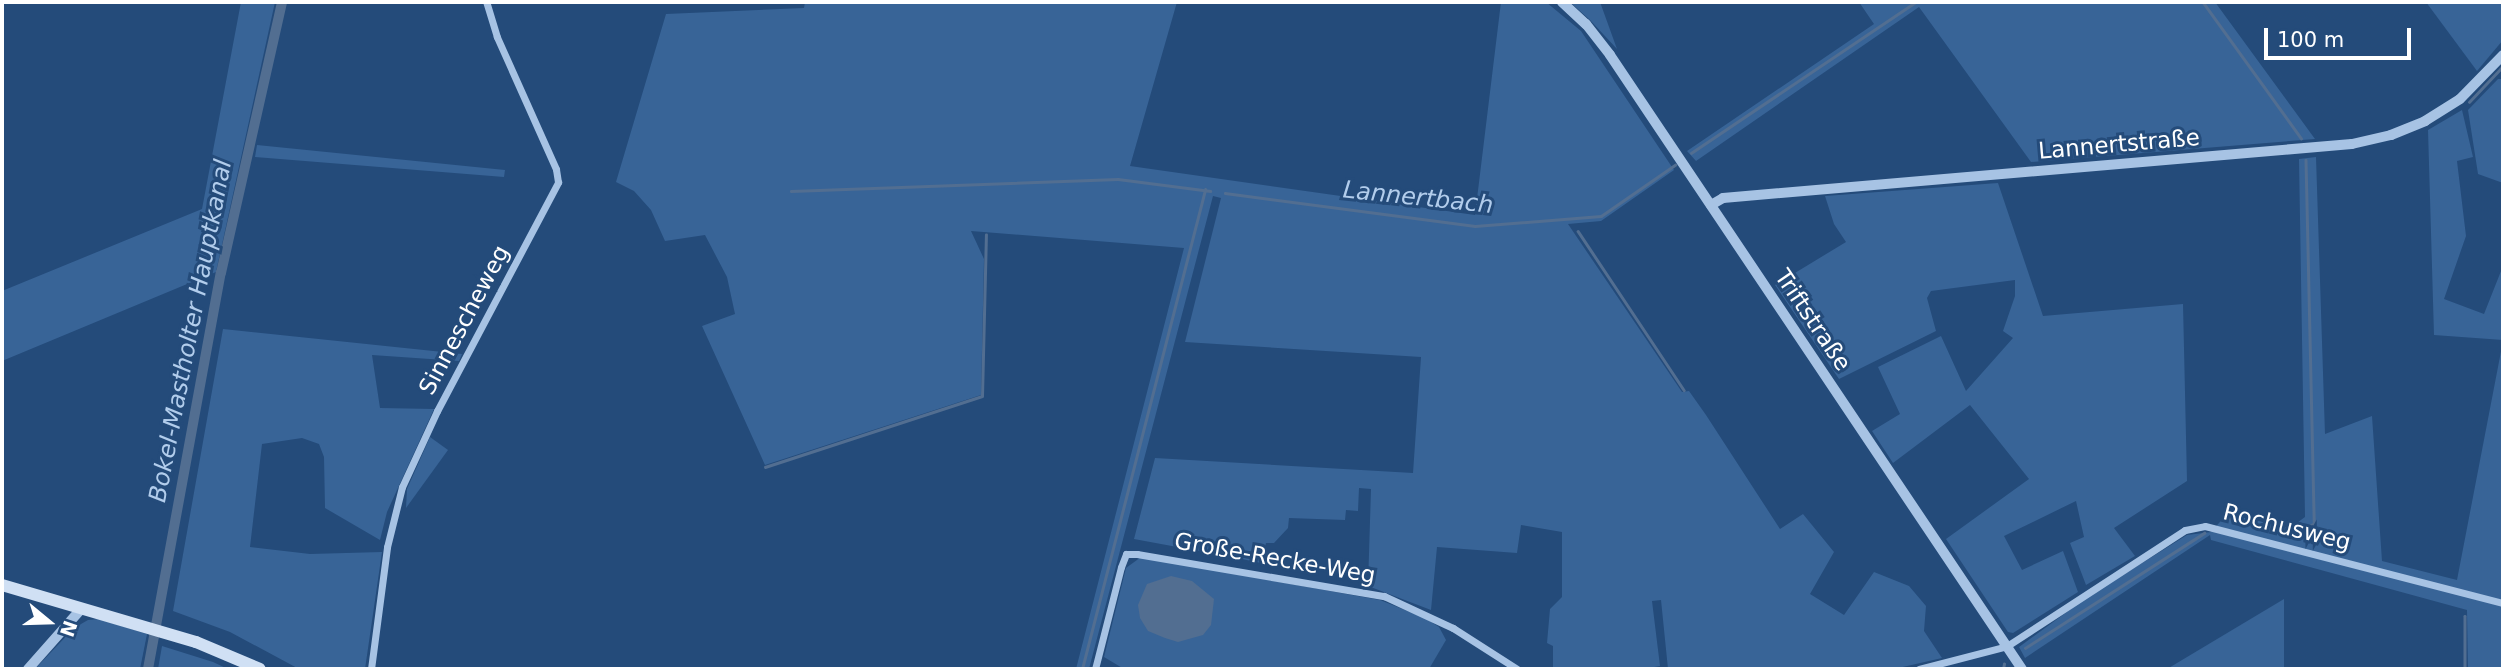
<!DOCTYPE html>
<meta charset="utf-8">
<style>
body{margin:0}
#map{position:relative;width:2505px;height:671px;overflow:hidden;background:#244b7a;font-family:"DejaVu Sans",sans-serif}
div>[style]{position:absolute}
[style*='--x']{left:calc(var(--x)*1px);top:calc(var(--y)*1px);width:calc(var(--w)*1px);rotate:calc(var(--a)*1deg)}
.green>*{inset:0;background:#386497}
.water>*{inset:0;background:#526e91}
.stream>*{height:2.5px;margin:-1.25px;padding:0 1.25px;transform-origin:1.25px;border-radius:1.25px;background:#526e91}
.canal>*{height:10px;margin:-5px;padding:0 5px;transform-origin:5px;border-radius:5px;background:#526e91}
.minor>*{height:7px;margin:-3.5px;padding:0 3.5px;transform-origin:3.5px;border-radius:3.5px;background:#a7c3e4}
.tertiary>*{height:10px;margin:-5px;padding:0 5px;transform-origin:5px;border-radius:5px;background:#a7c3e4}
.secondary>*{height:12px;margin:-6px;padding:0 6px;transform-origin:6px;border-radius:6px;background:#d0e0f4}
span{translate:-50% -50%;white-space:nowrap;text-align:center;line-height:1.15;-webkit-text-stroke:6px #244b7a;paint-order:stroke}
.street-label{font-size:23px;color:#fff}
.water-label{font-size:24px;color:#b2cdec;font-style:italic}
.frame{position:absolute;inset:0;border:4px solid #fff;pointer-events:none}
.north{position:absolute;left:14px;top:587px;width:70px;height:70px;-webkit-text-stroke:5px #244b7a;paint-order:stroke;rotate:109deg;font-size:19px;font-weight:700;line-height:28px;text-align:center;color:#fff}
.north::after{content:'';display:block;margin:auto;width:24px;height:32px;background:#fff;clip-path:polygon(50% 0,100% 100%,50% 72%,0 100%)}
.scale{position:absolute;left:2264px;top:28px;width:147px;height:32px;box-sizing:border-box;border:4px solid #fff;border-top:0;padding-left:9px;font-size:21px;line-height:24px;white-space:nowrap;color:#fff;-webkit-text-stroke:5px #244b7a;paint-order:stroke}
</style>
<div id="map">
<div class="green">
<div style="clip-path:polygon(241px 2px,275px 2px,216px 272px,2px 361px,2px 291px,202px 209px)"></div>
<div style="clip-path:polygon(805px 2px,1177px 2px,1130px 166px,1475px 215px,1501px 2px,1546px 2px,1581px 31px,1674px 170px,1601px 221px,1568px 224px,1682px 392px,1689px 391px,1706px 415px,1780px 529px,1803px 514px,1834px 552px,1810px 594px,1844px 615px,1874px 572px,1909px 586px,1926px 606px,1924px 631px,1942px 658px,1894px 669px,1668px 669px,1661px 600px,1652px 601px,1660px 666px,1643px 669px,1553px 669px,1553px 646px,1547px 643px,1550px 609px,1562px 597px,1562px 532px,1521px 525px,1517px 553px,1437px 547px,1431px 610px,1368px 586px,1371px 489px,1359px 488px,1358px 511px,1346px 510px,1345px 520px,1289px 518px,1288px 528px,1274px 543px,1266px 543px,1261px 563px,1223px 555px,1224px 550px,1216px 549px,1215px 554px,1134px 539px,1155px 458px,1413px 473px,1421px 357px,1185px 342px,1221px 198px,1213px 196px,1089px 669px,1076px 669px,1184px 248px,971px 231px,984px 259px,981px 395px,765px 465px,702px 326px,735px 314px,727px 277px,705px 235px,665px 241px,651px 210px,634px 191px,616px 182px,666px 14px,804px 8px)"></div>
<div style="clip-path:polygon(1570px 2px,1600px 2px,1617px 49px,1590px 20px)"></div>
<div style="clip-path:polygon(1859px 2px,2215px 2px,2315px 139px,2031px 162px,1919px 7px,1696px 161px,1687px 151px,1874px 24px)"></div>
<div style="clip-path:polygon(2426px 2px,2503px 2px,2503px 40px,2477px 71px)"></div>
<div style="clip-path:polygon(2498px 79px,2503px 79px,2503px 183px,2478px 174px,2468px 110px)"></div>
<div style="clip-path:polygon(2462px 110px,2473px 157px,2457px 161px,2466px 236px,2444px 299px,2484px 314px,2503px 266px,2503px 340px,2434px 335px,2428px 130px)"></div>
<div style="clip-path:polygon(257px 145px,505px 170px,504px 177px,255px 157px)"></div>
<div style="clip-path:polygon(2316px 157px,2325px 434px,2372px 416px,2382px 561px,2457px 580px,2503px 341px,2503px 669px,2468px 669px,2467px 610px,2211px 540px,2210px 535px,2025px 658px,2019px 647px,2086px 598px,2187px 535px,2211px 532px,2227px 514px,2290px 528px,2305px 517px,2299px 159px)"></div>
<div style="clip-path:polygon(1998px 183px,2043px 316px,2183px 304px,2187px 481px,2114px 528px,2135px 556px,2086px 585px,2070px 543px,2084px 537px,2076px 501px,2004px 536px,2022px 570px,2063px 551px,2078px 592px,2013px 633px,2008px 632px,1946px 539px,2029px 479px,1970px 405px,1893px 463px,1872px 431px,1900px 414px,1878px 367px,1941px 336px,1966px 391px,2013px 338px,2003px 331px,2015px 296px,2015px 280px,1931px 291px,1927px 298px,1936px 331px,1839px 379px,1775px 285px,1846px 242px,1834px 224px,1825px 196px)"></div>
<div style="clip-path:polygon(223px 329px,462px 354px,459px 361px,372px 355px,380px 408px,434px 409px,387px 512px,380px 540px,325px 508px,324px 457px,319px 444px,302px 438px,262px 444px,250px 547px,310px 554px,382px 552px,365px 669px,299px 669px,230px 632px,173px 611px)"></div>
<div style="clip-path:polygon(430px 437px,448px 450px,406px 508px,407px 489px)"></div>
<div style="clip-path:polygon(1141px 557px,1380px 600px,1425px 618px,1439px 627px,1446px 640px,1429px 669px,1124px 669px,1104px 657px,1126px 568px)"></div>
<div style="clip-path:polygon(2284px 599px,2284px 669px,2167px 669px)"></div>
<div style="clip-path:polygon(99px 619px,147px 634px,140px 669px,35px 669px,74px 628px,88px 620px)"></div>
<div style="clip-path:polygon(162px 646px,213px 662px,228px 669px,158px 669px)"></div>
</div>
<div class="water">
<div style="clip-path:polygon(1171px 576px,1192px 581px,1214px 599px,1211px 625px,1203px 635px,1178px 642px,1165px 638px,1148px 631px,1140px 618px,1138px 605px,1147px 584px)"></div>
</div>
<div class="stream">
<div style="--x:2203;--y:2;--w:168;--a:54.2"></div>
<div style="--x:2469;--y:102;--w:50;--a:-46.6"></div>
<div style="--x:1691;--y:153;--w:271;--a:-33.9"></div>
<div style="--x:2306;--y:160;--w:383;--a:88.7"></div>
<div style="--x:791;--y:191;--w:327;--a:-2.1"></div>
<div style="--x:1118;--y:179;--w:93;--a:7.4"></div>
<div style="--x:1225;--y:193;--w:252;--a:7.5"></div>
<div style="--x:1475;--y:226;--w:126;--a:-4.5"></div>
<div style="--x:1601;--y:216;--w:90;--a:-34.6"></div>
<div style="--x:1578;--y:231;--w:191;--a:56.3"></div>
<div style="--x:765;--y:467;--w:228;--a:-18.1"></div>
<div style="--x:982;--y:396;--w:161;--a:-88.6"></div>
<div style="--x:2223;--y:519;--w:9;--a:-6"></div>
<div style="--x:2232;--y:518;--w:64;--a:13.6"></div>
<div style="--x:2294;--y:533;--w:21;--a:-25"></div>
<div style="--x:2465;--y:616;--w:53;--a:90"></div>
<div style="--x:2025;--y:648;--w:213;--a:-32.7"></div>
<div style="--x:1082;--y:669;--w:495;--a:-75.6"></div>
<div style="--x:2003;--y:669;--w:5;--a:-79"></div>
</div>
<div class="canal">
<div style="--x:148;--y:669;--w:403;--a:-79.6"></div>
<div style="--x:221;--y:273;--w:278;--a:-77.3"></div>
</div>
<div class="minor">
<div style="--x:371;--y:669;--w:123;--a:-82.5"></div>
<div style="--x:387;--y:547;--w:62;--a:-76"></div>
<div style="--x:402;--y:487;--w:84;--a:-65.3"></div>
<div style="--x:437;--y:411;--w:259;--a:-62.1"></div>
<div style="--x:558;--y:182;--w:13;--a:-99"></div>
<div style="--x:556;--y:169;--w:145;--a:-114.1"></div>
<div style="--x:497;--y:37;--w:37;--a:-107"></div>
<div style="--x:1095;--y:669;--w:105;--a:-75.7"></div>
<div style="--x:1121;--y:567;--w:14;--a:-69"></div>
<div style="--x:1126;--y:554;--w:11;--a:0"></div>
<div style="--x:1137;--y:554;--w:251;--a:9.7"></div>
<div style="--x:1384;--y:596;--w:76;--a:24.9"></div>
<div style="--x:1453;--y:628;--w:76;--a:32.6"></div>
<div style="--x:1919;--y:669;--w:91;--a:-14.6"></div>
<div style="--x:2007;--y:646;--w:212;--a:-33.1"></div>
<div style="--x:2185;--y:530;--w:20;--a:-11"></div>
<div style="--x:2205;--y:526;--w:308;--a:14.5"></div>
</div>
<div class="tertiary">
<div style="--x:1562;--y:2;--w:33;--a:43"></div>
<div style="--x:1586;--y:24;--w:39;--a:52"></div>
<div style="--x:1610;--y:55;--w:739;--a:56.14"></div>
<div style="--x:1711;--y:205;--w:14;--a:-30"></div>
<div style="--x:1723;--y:198;--w:631;--a:-4.91"></div>
<div style="--x:2352;--y:144;--w:40;--a:-13"></div>
<div style="--x:2391;--y:135;--w:37;--a:-22"></div>
<div style="--x:2425;--y:121;--w:41;--a:-32.2"></div>
<div style="--x:2460;--y:99;--w:62;--a:-45.7"></div>
<div style="--x:28;--y:669;--w:80;--a:-48.5"></div>
</div>
<div class="secondary">
<div style="--x:2;--y:585;--w:202;--a:16.4"></div>
<div style="--x:196;--y:642;--w:69;--a:22.9"></div>
</div>
<div class="street-label">
<span style="left:2119px;top:144px;rotate:-5deg">Lannertstraße</span>
<span style="left:464px;top:320px;rotate:-62deg">Sinnescheweg</span>
<span style="left:1813px;top:320px;rotate:56deg">Triftstraße</span>
<span style="left:2287px;top:527px;rotate:14deg">Rochusweg</span>
<span style="left:1275px;top:558px;rotate:10deg">Große-Recke-Weg</span>
</div>
<div class="water-label">
<span style="left:1418px;top:198px;rotate:6deg">Lannertbach</span>
<span style="left:191px;top:331px;rotate:-79deg">Bokel-Mastholter Hauptkanal</span>
</div>
<div class="frame"></div>
<div class="north">N</div>
<div class="scale">100 m</div>
</div>
